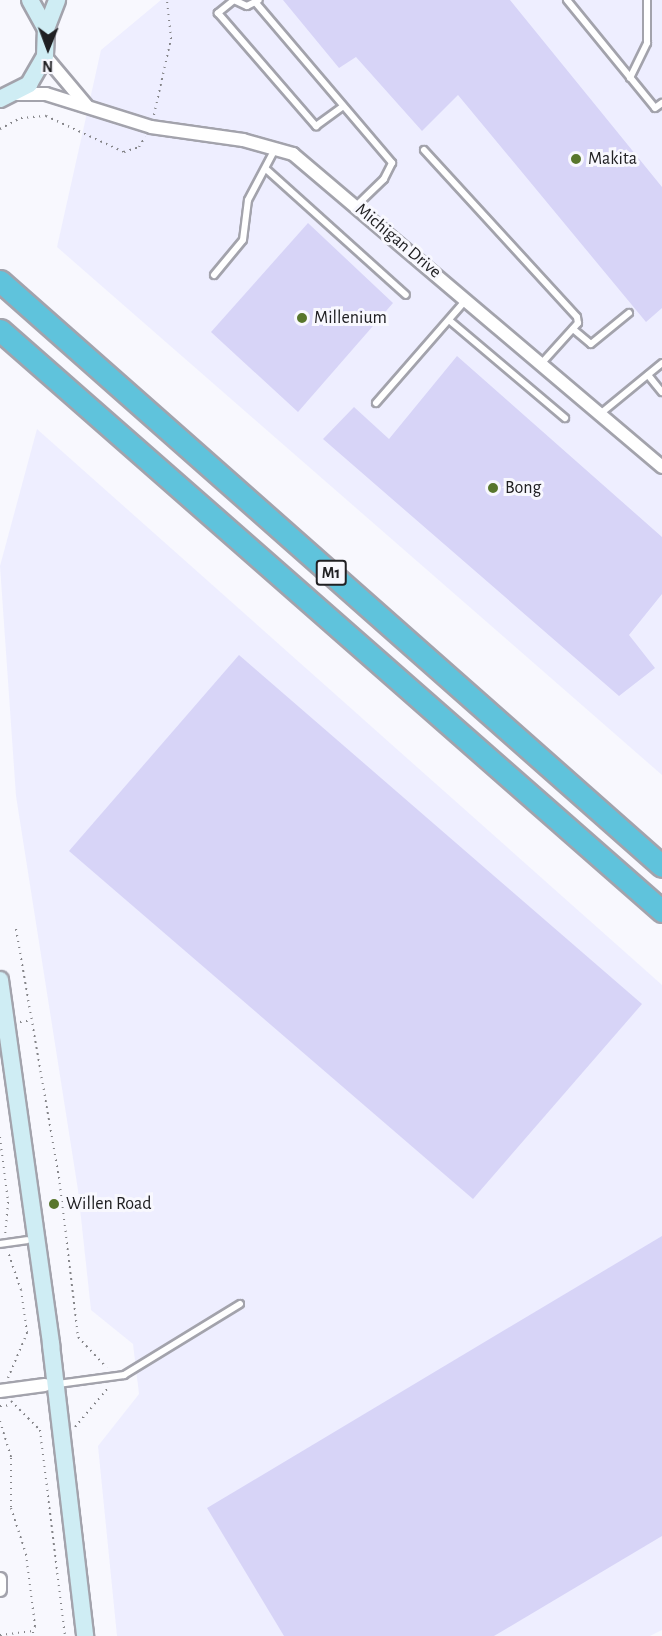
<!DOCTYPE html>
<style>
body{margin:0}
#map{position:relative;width:662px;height:1636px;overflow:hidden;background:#f8f8fe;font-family:"Alegreya Sans",sans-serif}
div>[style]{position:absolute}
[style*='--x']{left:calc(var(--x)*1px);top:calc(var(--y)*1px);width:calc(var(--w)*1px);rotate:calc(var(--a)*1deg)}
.built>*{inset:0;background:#eef}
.building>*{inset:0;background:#d7d4f7}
.path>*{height:2px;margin-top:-1px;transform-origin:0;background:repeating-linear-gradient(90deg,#858589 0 1.5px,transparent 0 6px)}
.roads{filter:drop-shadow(2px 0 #a3a3ac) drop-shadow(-2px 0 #a3a3ac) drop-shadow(0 2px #a3a3ac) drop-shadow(0 -2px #a3a3ac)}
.lane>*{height:6px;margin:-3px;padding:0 3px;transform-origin:3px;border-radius:3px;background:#fff}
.street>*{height:12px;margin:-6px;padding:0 6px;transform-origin:6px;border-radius:6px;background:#fff}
.secondary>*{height:16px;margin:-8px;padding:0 8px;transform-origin:8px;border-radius:8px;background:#cfedf4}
.highway>*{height:21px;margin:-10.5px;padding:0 10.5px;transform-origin:10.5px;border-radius:10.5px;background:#5fc3dc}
.dots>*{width:16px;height:16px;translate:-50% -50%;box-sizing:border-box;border:3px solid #f8f8fe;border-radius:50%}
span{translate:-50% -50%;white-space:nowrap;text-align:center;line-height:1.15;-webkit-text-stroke:6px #f8f8fe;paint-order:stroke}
.shield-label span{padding:2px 4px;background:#f8f8fe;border:2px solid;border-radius:4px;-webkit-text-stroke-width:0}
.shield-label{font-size:16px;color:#202023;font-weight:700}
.poi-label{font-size:18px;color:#202023}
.left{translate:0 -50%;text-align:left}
.street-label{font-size:18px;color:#202023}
.north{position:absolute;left:18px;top:18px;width:60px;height:60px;-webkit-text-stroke:4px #f8f8fe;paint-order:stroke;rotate:181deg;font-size:16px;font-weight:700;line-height:24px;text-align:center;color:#202023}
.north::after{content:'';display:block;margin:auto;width:21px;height:27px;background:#202023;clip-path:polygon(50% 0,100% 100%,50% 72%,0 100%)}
</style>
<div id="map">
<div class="built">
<div style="clip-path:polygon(161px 0,662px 0,662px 775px,57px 247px,101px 50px)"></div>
<div style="clip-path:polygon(37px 429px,662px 985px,662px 1630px,650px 1636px,117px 1636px,98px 1446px,139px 1394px,133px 1344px,91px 1310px,78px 1190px,16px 796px,0 566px)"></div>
</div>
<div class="building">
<div style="clip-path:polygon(283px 0,510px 0,662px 187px,662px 308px,646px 322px,458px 95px,422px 131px,356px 57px,339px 68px)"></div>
<div style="clip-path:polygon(308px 223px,393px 303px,298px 412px,211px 332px)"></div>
<div style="clip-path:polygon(457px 356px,662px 537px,662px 594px,629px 635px,655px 668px,619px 696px,323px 439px,354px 407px,389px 439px)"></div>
<div style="clip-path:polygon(239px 655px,642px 1004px,473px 1199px,69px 851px)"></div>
<div style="clip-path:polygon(662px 1236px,662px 1536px,494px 1636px,284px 1636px,207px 1508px)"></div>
</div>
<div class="path">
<div style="--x:154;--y:115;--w:78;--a:-77.4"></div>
<div style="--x:171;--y:39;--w:39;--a:-96"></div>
<div style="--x:0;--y:129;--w:24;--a:-28"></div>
<div style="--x:21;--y:118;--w:25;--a:-5"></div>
<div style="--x:46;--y:116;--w:86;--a:24.8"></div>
<div style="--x:124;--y:152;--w:16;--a:-18"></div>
<div style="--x:139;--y:147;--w:12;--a:-59"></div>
<div style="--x:16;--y:929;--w:252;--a:80.2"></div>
<div style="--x:59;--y:1177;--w:161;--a:83.2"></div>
<div style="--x:78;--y:1337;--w:42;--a:46.9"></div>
<div style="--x:20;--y:1022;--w:12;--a:-9"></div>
<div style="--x:0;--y:1137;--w:65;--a:83"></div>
<div style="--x:8;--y:1202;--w:33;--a:95"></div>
<div style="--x:8;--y:1378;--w:49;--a:-67.1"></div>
<div style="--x:27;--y:1333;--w:43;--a:-97.9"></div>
<div style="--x:21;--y:1290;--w:40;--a:-108.9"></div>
<div style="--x:11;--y:1401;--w:41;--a:45"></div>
<div style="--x:40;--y:1430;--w:208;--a:83.1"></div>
<div style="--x:0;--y:1406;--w:12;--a:-5"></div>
<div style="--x:0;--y:1421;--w:39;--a:73"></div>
<div style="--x:11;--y:1458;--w:50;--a:90"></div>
<div style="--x:11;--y:1508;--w:48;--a:71.9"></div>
<div style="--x:26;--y:1554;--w:73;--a:82.9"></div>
<div style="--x:35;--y:1626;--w:10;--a:107"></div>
<div style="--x:75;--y:1427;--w:51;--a:-49.8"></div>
<div style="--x:0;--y:1635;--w:33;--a:-7"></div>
</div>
<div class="roads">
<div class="lane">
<div style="--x:234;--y:0;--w:21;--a:141"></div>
<div style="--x:218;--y:13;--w:150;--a:49.1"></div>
<div style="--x:316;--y:126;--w:32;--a:-36"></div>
<div style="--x:234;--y:0;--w:14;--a:25"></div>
<div style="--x:247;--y:6;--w:13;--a:-27"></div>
<div style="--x:567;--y:0;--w:139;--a:50.8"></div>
<div style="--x:655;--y:108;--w:9;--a:-36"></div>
<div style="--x:256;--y:3;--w:210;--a:49.6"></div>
<div style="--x:392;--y:163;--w:18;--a:117"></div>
<div style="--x:384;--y:179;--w:39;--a:136"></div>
<div style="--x:630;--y:78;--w:39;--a:-64"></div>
<div style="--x:647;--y:43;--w:43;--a:-90"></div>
<div style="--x:424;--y:150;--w:226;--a:47.5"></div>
<div style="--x:577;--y:317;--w:6;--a:81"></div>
<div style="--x:578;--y:323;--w:55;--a:132.1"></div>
<div style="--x:266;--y:169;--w:188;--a:42"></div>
<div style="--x:214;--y:275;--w:45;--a:-50.4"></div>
<div style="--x:243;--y:240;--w:40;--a:-82.9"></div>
<div style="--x:248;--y:200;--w:58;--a:-62.1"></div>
<div style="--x:449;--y:320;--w:152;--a:40.2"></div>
<div style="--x:573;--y:329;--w:23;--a:40"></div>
<div style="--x:591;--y:344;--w:49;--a:-39.2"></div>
<div style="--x:648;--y:375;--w:22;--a:51"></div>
<div style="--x:376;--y:403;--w:137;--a:-48.9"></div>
<div style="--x:600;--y:414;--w:80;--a:-39.4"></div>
<div style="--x:0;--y:1244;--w:27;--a:-8"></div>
<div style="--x:58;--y:1384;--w:67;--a:-7.8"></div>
<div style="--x:124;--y:1375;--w:136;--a:-31.5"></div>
</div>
<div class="street">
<div style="--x:45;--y:56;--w:65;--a:50"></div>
<div style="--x:16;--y:94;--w:30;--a:0"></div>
<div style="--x:46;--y:94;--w:110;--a:17.4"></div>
<div style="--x:151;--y:127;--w:93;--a:8"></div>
<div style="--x:243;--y:140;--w:52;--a:15.6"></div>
<div style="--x:293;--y:154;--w:484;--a:40.3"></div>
<div style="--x:0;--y:1391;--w:45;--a:-7.6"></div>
<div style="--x:0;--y:1579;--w:11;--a:90"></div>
</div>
<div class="secondary">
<div style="--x:46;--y:29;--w:31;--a:-69"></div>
<div style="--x:0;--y:99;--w:33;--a:-27"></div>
<div style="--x:29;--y:84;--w:32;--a:-60"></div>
<div style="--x:45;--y:56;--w:27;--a:-88"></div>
<div style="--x:46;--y:29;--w:33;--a:-119"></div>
<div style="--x:0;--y:980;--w:369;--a:82"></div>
<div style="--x:51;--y:1345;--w:293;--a:83.3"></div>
</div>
<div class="highway">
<div style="--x:0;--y:281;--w:883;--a:41.47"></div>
<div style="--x:0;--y:330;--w:881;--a:41.27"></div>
</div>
</div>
<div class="dots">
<div style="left:576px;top:159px;background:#58762c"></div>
<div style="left:302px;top:318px;background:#58762c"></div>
<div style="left:493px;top:488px;background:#58762c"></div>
<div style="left:54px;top:1204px;background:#58762c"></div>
</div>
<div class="shield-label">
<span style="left:331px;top:573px">M1</span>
</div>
<div class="poi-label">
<span class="left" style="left:588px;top:159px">Makita</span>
<span class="left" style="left:314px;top:318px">Millenium</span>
<span class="left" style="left:505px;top:488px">Bong</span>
<span class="left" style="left:66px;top:1204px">Willen Road</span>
</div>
<div class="street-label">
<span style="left:398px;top:241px;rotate:40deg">Michigan Drive</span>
</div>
<div class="north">N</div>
</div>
